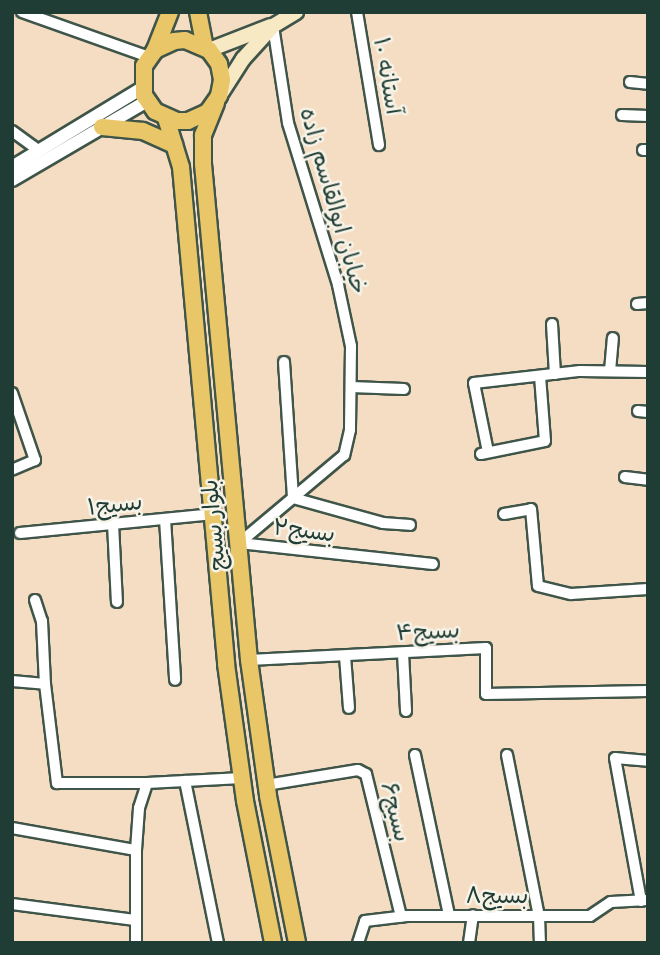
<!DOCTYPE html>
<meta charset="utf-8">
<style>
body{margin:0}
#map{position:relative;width:660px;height:955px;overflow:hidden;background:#f4ddc2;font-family:Sriracha,"Playpen Sans Arabic",sans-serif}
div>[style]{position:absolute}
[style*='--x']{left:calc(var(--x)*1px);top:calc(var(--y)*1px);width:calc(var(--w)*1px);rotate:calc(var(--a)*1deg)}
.roads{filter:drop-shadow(2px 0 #3f5549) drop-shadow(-2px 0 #3f5549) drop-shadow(0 2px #3f5549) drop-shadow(0 -2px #3f5549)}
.minor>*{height:10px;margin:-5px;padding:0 5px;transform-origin:5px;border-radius:5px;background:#fff}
.tertiary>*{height:12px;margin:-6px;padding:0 6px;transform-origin:6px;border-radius:6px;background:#fff}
.secondary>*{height:14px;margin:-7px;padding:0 7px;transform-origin:7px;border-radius:7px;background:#f6e9c3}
.primary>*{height:16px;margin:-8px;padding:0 8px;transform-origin:8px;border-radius:8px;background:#e9c769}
span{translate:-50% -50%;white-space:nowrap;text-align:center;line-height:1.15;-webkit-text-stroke:5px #f7f3e8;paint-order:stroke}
.street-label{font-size:23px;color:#1f3d34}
.frame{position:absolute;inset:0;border:14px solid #1f3d34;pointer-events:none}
</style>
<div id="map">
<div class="roads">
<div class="minor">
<div style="--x:22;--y:12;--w:135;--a:19.5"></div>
<div style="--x:357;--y:12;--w:135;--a:80.6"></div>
<div style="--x:273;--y:26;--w:98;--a:81.2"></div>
<div style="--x:288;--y:123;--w:170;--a:72.8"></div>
<div style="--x:338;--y:285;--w:62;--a:78"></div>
<div style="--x:351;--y:346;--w:84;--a:90.7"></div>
<div style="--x:350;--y:430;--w:26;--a:103"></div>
<div style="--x:344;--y:455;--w:137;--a:140"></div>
<div style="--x:239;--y:543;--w:195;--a:6.2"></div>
<div style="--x:630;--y:82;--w:18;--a:6"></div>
<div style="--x:622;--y:115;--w:26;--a:2"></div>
<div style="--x:12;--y:131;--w:34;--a:36"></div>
<div style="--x:643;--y:150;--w:5;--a:0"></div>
<div style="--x:637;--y:304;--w:11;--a:-5"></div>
<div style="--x:552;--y:324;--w:50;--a:86.6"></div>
<div style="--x:284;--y:362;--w:136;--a:86.2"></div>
<div style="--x:610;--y:371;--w:33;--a:-85"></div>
<div style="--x:351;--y:387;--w:53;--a:2.2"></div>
<div style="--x:12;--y:393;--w:71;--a:71.1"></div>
<div style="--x:35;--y:460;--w:25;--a:157"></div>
<div style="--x:638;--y:411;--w:10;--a:6"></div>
<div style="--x:488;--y:452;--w:70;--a:-101.5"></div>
<div style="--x:474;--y:383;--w:107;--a:-6.5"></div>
<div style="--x:580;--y:371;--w:68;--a:0.8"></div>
<div style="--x:481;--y:454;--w:65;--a:-11.5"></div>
<div style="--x:545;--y:441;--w:65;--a:-94.4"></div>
<div style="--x:625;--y:477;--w:23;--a:7"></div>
<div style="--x:293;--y:498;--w:93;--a:15.5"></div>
<div style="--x:383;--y:523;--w:27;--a:4"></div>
<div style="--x:504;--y:514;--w:27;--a:-10"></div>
<div style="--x:531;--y:509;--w:77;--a:84.8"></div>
<div style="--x:538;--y:586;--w:34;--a:14"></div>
<div style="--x:571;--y:594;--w:77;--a:-3.7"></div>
<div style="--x:165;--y:519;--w:161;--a:86.4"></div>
<div style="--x:113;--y:524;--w:78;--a:87.1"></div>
<div style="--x:20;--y:533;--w:195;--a:-5.6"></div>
<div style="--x:35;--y:600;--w:22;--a:72"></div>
<div style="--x:42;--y:621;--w:63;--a:87.3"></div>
<div style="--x:403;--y:653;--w:58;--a:87"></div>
<div style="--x:345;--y:656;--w:52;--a:85.6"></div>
<div style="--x:249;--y:660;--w:237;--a:-2.9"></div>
<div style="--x:486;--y:648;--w:46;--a:90"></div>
<div style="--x:486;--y:694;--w:162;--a:-1.1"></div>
<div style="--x:12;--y:681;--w:33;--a:5"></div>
<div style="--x:45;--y:684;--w:100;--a:83.1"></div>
<div style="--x:57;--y:783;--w:90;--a:0"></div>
<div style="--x:147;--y:783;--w:95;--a:-3"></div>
<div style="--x:415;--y:755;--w:164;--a:78"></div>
<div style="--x:507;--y:755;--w:164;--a:78.8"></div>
<div style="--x:539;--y:916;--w:27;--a:88"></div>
<div style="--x:185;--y:781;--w:165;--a:78.5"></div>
<div style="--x:266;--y:785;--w:93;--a:-9.3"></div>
<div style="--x:358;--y:770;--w:9;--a:27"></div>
<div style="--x:366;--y:774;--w:147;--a:76.2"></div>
<div style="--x:12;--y:828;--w:126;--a:10.1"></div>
<div style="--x:641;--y:901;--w:145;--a:-100.3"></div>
<div style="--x:615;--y:758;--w:33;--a:5"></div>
<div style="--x:12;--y:904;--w:124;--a:7.4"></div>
<div style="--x:136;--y:943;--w:93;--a:-90"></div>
<div style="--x:136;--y:850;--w:42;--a:-85.9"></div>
<div style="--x:139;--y:808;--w:26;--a:-72"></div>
<div style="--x:358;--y:943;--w:23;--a:-72"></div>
<div style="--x:365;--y:921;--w:42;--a:-6.8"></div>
<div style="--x:407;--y:916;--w:183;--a:0"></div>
<div style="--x:590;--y:916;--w:25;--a:-34"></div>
<div style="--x:611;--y:902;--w:37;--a:-3"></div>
<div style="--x:469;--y:943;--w:28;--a:-82"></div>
</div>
<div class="tertiary">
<div style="--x:12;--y:167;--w:152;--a:-31.3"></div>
<div style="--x:12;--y:180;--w:156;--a:-30.3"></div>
</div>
<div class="secondary">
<div style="--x:209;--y:50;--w:66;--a:-21.2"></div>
<div style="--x:220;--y:95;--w:43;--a:-57.4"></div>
<div style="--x:243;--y:59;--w:45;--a:-47.7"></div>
<div style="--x:273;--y:26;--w:27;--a:-31"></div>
</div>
<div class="primary">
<div style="--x:198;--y:12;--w:36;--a:79"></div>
<div style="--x:155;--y:50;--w:21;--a:-25"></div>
<div style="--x:174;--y:41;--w:11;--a:-5"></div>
<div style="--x:185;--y:40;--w:26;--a:23"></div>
<div style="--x:209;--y:50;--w:17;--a:54"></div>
<div style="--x:219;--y:64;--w:16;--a:79"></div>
<div style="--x:222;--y:80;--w:16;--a:101"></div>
<div style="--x:219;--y:96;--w:19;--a:125"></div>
<div style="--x:208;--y:112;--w:22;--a:156"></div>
<div style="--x:188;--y:121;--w:11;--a:180"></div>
<div style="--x:177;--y:121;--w:24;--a:-156"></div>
<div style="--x:155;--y:111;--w:19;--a:-125"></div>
<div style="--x:144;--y:95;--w:29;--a:-90"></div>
<div style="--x:144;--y:66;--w:19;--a:-55"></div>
<div style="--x:155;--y:50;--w:41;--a:-68.5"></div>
<div style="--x:216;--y:103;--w:35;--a:112"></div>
<div style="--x:203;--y:135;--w:29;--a:90"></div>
<div style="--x:203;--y:164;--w:498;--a:84.7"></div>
<div style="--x:249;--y:660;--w:137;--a:82"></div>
<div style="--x:268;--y:796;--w:150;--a:78.8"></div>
<div style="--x:166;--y:118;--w:51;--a:73"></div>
<div style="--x:181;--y:167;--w:499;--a:84.8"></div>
<div style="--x:226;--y:664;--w:138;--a:82.1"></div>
<div style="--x:245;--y:801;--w:145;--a:78.8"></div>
<div style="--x:102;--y:127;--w:41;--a:5.6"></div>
<div style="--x:143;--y:131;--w:34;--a:24"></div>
</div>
</div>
<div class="street-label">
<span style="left:387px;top:76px;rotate:80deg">آستانه ۱۰</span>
<span style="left:333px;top:201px;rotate:74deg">خیابان ابوالقاسم زاده</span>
<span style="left:115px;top:505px;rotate:-6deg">بسیج۱</span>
<span style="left:214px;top:525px;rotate:-95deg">بلوار بسیج</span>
<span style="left:304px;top:531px;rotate:7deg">بسیج۲</span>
<span style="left:428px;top:632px;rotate:-3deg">بسیج۴</span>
<span style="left:395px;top:812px;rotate:76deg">بسیج۶</span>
<span style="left:497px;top:896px">بسیج۸</span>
</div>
<div class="frame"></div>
</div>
